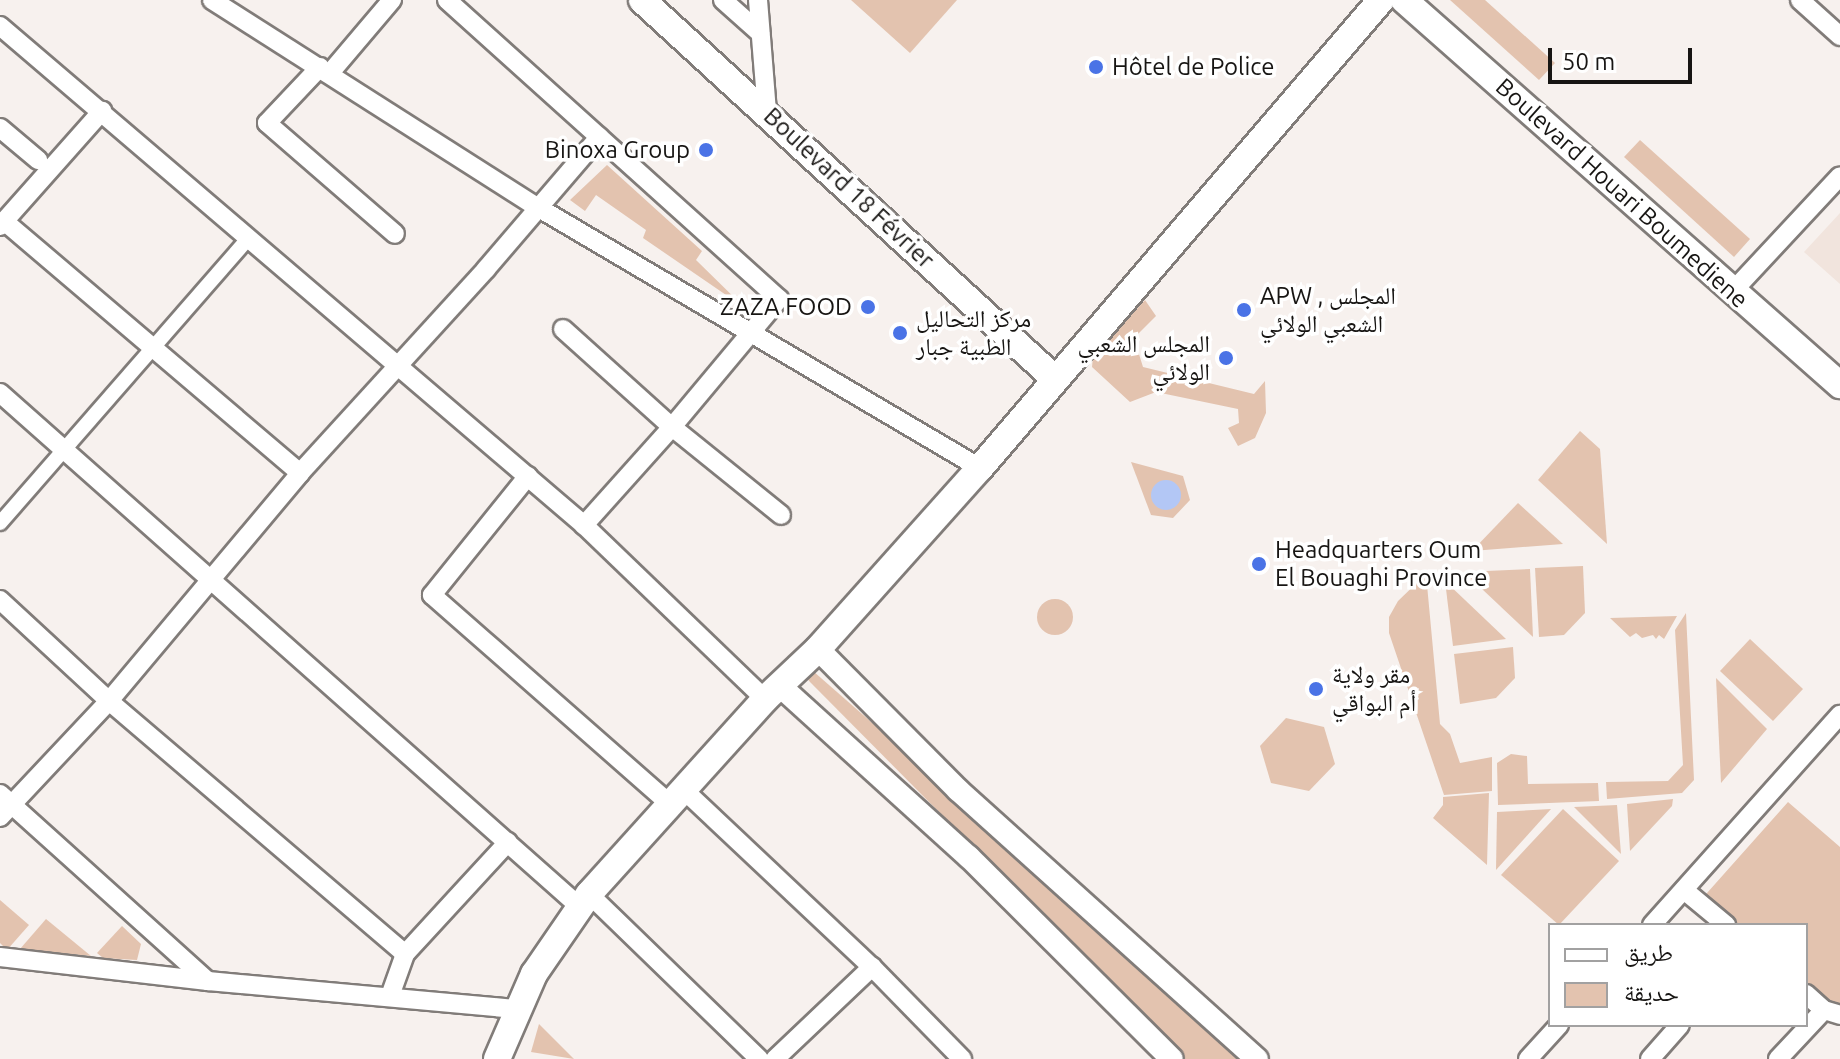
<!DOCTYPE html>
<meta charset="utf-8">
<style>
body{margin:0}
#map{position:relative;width:1840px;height:1059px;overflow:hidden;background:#f7f1ee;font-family:Ubuntu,"Noto Naskh Arabic",sans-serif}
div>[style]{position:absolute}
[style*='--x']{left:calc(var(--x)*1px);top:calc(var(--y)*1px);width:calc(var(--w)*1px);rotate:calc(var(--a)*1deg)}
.built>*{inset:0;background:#f1e4dd}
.green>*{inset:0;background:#e3c3af}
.round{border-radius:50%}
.water>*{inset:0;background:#b3c7f5}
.roads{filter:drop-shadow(2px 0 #817c79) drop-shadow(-2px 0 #817c79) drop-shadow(0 2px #817c79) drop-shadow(0 -2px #817c79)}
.pedestrian>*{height:14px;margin:-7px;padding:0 7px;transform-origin:7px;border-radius:7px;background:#fff}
.minor>*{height:18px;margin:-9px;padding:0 9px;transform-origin:9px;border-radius:9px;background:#fff}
.tertiary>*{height:22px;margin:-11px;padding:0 11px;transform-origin:11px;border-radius:11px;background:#fff}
.secondary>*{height:26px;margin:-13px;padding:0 13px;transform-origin:13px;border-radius:13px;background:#fff}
.dots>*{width:22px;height:22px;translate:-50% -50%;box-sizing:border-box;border:4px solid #fff;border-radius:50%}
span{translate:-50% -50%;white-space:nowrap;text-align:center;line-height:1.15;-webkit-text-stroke:7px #fff;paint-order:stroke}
.poi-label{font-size:24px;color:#171513}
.left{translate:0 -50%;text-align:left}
.right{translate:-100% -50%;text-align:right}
.street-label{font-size:24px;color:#171513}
.legend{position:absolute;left:1548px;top:923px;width:260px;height:104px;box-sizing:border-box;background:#fff;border:2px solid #a2a1a1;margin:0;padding:10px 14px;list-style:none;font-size:24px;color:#171513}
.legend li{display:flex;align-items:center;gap:16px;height:40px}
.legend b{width:40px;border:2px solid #a2a1a1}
.scale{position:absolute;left:1548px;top:48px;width:144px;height:36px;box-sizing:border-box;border:4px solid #171513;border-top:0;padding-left:10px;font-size:24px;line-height:28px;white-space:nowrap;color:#171513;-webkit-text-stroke:6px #fff;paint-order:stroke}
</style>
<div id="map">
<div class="built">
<div style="clip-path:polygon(1840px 213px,1840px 284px,1804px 252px)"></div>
</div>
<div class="green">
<div style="clip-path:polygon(851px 0,957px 0,910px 53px)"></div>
<div style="clip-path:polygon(1450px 0,1485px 0,1555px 63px,1539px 80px)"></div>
<div style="clip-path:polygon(1640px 140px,1750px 239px,1734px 257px,1624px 157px)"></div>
<div style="clip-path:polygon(607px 165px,702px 251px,696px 260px,745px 308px,643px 238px,646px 230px,596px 195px,585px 211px,570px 200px)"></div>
<div style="clip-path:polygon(1145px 300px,1156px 316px,1134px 338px,1143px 367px,1254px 394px,1265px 381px,1266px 413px,1255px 438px,1238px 446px,1228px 428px,1239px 423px,1238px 409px,1156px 392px,1130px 402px,1092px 367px,1093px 357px)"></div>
<div style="clip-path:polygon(1580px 431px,1600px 449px,1607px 544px,1538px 480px)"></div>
<div style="clip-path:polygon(1131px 462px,1183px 476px,1190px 500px,1173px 518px,1151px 515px)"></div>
<div style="clip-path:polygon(1518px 503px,1563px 544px,1472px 551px)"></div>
<div style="clip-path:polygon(1583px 566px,1585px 613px,1564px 635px,1539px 637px,1535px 568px)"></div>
<div style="clip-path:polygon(1530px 569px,1533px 637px,1464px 572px)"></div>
<div style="clip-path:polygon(1426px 574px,1440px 724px,1450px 734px,1460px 763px,1492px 757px,1492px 791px,1444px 795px,1389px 633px,1389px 617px,1398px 601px)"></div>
<div style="clip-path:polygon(1445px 581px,1506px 639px,1453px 646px)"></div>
<div class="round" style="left:1037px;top:599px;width:36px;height:36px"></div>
<div style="clip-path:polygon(1686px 613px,1694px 780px,1682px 793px,1607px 799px,1606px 782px,1668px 781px,1683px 765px,1675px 630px)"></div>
<div style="clip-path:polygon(1677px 616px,1664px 639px,1659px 635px,1656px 639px,1653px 635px,1642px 638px,1636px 633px,1630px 637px,1610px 618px)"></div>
<div style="clip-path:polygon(1750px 639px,1803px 689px,1773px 721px,1720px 671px)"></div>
<div style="clip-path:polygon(1513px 647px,1515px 678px,1496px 698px,1460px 704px,1454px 654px)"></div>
<div style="clip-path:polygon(813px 671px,934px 777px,1245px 1059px,1184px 1059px,810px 682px,806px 677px)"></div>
<div style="clip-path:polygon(1716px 678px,1767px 729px,1721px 783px)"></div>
<div style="clip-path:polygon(1286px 718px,1324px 727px,1335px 764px,1309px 791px,1271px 783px,1260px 746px)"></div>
<div style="clip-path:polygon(1511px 754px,1527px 756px,1528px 784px,1598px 783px,1599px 801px,1498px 805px,1497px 763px)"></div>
<div style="clip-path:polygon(1489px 793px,1487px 865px,1433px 818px,1443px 805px,1443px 797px)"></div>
<div style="clip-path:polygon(1673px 799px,1672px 806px,1630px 851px,1627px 804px)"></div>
<div style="clip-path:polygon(1788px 802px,1840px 847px,1840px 1008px,1806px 994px,1806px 925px,1726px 925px,1699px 902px)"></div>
<div style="clip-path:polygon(1617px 805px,1621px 854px,1574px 807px)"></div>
<div style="clip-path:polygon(1551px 809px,1496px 870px,1497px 812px)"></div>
<div style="clip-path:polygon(1563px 809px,1619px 861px,1559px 925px,1501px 875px)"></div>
<div style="clip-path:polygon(0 900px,29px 925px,7px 950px,0 943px)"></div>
<div style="clip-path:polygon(46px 919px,91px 956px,20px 949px)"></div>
<div style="clip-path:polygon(122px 926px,141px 944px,137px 960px,103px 958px,97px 953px)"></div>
<div style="clip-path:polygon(539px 1024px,574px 1059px,531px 1052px)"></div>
</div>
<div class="water">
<div class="round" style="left:1151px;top:480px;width:30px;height:30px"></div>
</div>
<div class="roads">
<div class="pedestrian">
<div style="--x:0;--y:523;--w:378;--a:-48.9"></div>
</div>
<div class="minor">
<div style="--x:212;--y:0;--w:388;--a:32.5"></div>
<div style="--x:539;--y:208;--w:512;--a:30.52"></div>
<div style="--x:447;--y:0;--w:447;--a:42"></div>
<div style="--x:779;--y:299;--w:167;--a:129.9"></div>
<div style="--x:672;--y:427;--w:132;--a:131.9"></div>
<div style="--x:723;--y:0;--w:50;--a:41.7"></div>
<div style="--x:758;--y:0;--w:112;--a:85.4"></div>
<div style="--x:1800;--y:0;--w:54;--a:42"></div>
<div style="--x:0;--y:26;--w:768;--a:40.51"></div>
<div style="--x:584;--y:525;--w:251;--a:43.9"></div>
<div style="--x:320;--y:67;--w:77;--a:133.4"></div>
<div style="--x:267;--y:123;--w:169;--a:40.9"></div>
<div style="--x:330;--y:73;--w:96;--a:-49.7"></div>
<div style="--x:0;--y:128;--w:50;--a:40.1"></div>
<div style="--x:4;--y:221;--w:389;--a:40.4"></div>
<div style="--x:0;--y:226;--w:154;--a:-48.4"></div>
<div style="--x:1732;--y:292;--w:158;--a:-47"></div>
<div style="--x:563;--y:329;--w:147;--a:42"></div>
<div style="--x:672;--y:427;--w:140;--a:38.9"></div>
<div style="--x:0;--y:393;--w:776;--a:41.55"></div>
<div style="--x:528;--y:476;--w:153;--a:128.9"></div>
<div style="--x:432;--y:595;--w:318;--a:41.3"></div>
<div style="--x:0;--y:600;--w:149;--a:42.8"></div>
<div style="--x:109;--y:701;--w:389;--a:40.5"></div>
<div style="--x:405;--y:954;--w:152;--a:-47.4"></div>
<div style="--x:685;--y:791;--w:257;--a:43.3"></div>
<div style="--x:872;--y:967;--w:129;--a:45.6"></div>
<div style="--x:0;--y:794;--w:280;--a:42"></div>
<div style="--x:0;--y:817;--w:159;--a:-46.8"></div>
<div style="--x:109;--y:701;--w:297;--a:-50"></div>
<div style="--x:300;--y:473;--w:276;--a:-47.6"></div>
<div style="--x:486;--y:269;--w:174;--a:-49.4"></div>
<div style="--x:1684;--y:890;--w:55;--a:39.8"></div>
<div style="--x:589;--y:894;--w:237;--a:44.1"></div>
<div style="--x:1652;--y:925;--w:282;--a:-48.2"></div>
<div style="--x:0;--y:957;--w:209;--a:6.6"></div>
<div style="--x:208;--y:981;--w:310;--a:5.2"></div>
<div style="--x:1806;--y:994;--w:24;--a:42"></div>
<div style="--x:1824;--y:1010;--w:17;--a:17"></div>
<div style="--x:390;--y:996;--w:45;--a:-70.3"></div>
<div style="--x:775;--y:1059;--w:134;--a:-43.5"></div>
<div style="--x:1528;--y:1059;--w:46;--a:-47.6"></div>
<div style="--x:1650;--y:1059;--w:45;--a:-48.6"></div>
<div style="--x:1778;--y:1059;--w:67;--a:-46.8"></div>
</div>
<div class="tertiary">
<div style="--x:818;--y:649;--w:199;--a:45.2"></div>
<div style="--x:958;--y:790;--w:402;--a:42"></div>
<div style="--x:779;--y:685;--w:256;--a:42.2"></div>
<div style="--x:969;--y:857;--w:286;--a:44.9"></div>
</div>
<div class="secondary">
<div style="--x:642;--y:0;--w:561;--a:42.54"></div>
<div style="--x:1404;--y:0;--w:582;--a:41.45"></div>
<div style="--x:497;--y:1059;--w:93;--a:-66.5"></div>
<div style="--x:534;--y:974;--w:97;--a:-55.5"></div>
<div style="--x:589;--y:894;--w:263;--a:-47.9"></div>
<div style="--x:765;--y:699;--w:73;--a:-43.3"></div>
<div style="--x:818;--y:649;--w:243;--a:-48.2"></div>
<div style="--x:980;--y:468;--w:616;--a:-49.41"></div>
</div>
</div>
<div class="dots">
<div style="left:1096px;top:67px;background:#4a73e6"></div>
<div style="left:706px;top:150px;background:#4a73e6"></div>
<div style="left:868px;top:307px;background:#4a73e6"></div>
<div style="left:1244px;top:310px;background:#4a73e6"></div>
<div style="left:900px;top:333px;background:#4a73e6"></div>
<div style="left:1226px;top:358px;background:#4a73e6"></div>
<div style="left:1259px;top:564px;background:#4a73e6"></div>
<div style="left:1316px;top:689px;background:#4a73e6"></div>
</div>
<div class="poi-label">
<span class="left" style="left:1112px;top:67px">Hôtel de Police</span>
<span class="right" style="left:690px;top:150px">Binoxa Group</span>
<span class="left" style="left:1260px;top:310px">APW , المجلس<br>الشعبي الولائي</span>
<span class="right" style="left:852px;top:307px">ZAZA FOOD</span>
<span class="left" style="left:916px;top:333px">مركز التحاليل<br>الطبية جبار</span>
<span class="right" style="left:1210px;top:358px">المجلس الشعبي<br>الولائي</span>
<span class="left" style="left:1275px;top:564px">Headquarters Oum<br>El Bouaghi Province</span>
<span class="left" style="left:1332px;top:689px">مقر ولاية<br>أم البواقي</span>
</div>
<div class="street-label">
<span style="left:849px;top:188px;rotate:43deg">Boulevard 18 Février</span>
<span style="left:1622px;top:193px;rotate:42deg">Boulevard Houari Boumediene</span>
</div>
<ul class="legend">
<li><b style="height:10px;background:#fff"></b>طريق</li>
<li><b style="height:22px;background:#e3c3af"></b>حديقة</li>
</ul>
<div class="scale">50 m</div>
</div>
